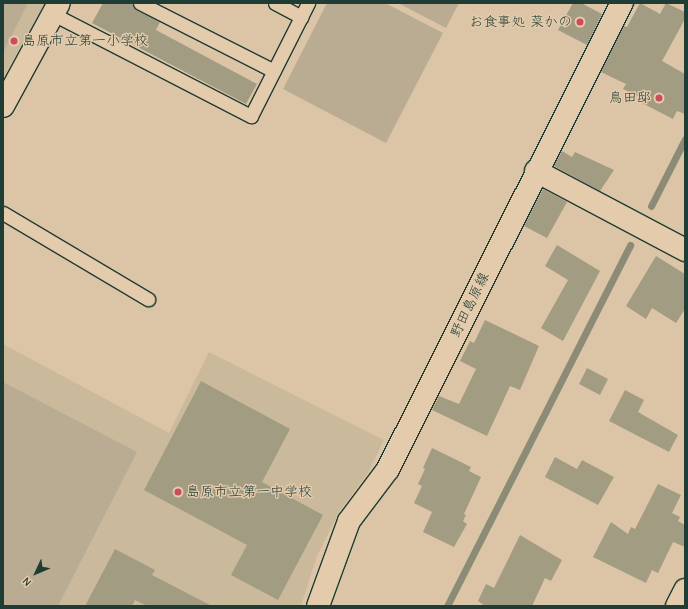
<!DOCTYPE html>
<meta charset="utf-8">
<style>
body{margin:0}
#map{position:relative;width:688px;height:609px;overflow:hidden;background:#dcc5a7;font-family:"Comic Neue","Klee One",sans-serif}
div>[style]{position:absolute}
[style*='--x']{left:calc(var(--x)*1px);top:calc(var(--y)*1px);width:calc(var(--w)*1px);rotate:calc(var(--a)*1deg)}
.built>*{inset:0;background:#cbb99c}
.green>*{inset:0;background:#b9ac92}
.stream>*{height:7px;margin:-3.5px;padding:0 3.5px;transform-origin:3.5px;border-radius:3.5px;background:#8c8b76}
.building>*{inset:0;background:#a29c83}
.roads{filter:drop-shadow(1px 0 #1f3d34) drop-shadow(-1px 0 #1f3d34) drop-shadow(0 1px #1f3d34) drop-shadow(0 -1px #1f3d34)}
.service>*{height:13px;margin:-6.5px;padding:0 6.5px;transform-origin:6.5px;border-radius:6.5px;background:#e4cbac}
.minor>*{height:22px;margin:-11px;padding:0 11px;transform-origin:11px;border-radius:11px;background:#e4cbac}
.secondary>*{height:22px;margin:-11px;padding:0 11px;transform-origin:11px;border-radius:11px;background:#e4cbac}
.dots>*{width:11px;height:11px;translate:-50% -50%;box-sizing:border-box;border:2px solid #e4cbac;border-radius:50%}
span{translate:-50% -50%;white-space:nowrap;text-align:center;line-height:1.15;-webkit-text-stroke:3px #e4cbac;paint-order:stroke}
.poi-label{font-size:14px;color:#1f3d34}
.right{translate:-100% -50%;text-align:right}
.left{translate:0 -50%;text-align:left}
.street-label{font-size:14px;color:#1f3d34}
.frame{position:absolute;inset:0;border:4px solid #1f3d34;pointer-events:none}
.north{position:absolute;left:16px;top:553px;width:40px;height:40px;-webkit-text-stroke:3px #e4cbac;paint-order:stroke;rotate:226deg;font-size:11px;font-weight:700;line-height:16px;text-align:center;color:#1f3d34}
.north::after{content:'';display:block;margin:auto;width:14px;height:18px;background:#1f3d34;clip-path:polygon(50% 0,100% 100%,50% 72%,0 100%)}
</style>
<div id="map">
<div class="built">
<div style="clip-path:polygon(3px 3px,45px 3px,3px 78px)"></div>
<div style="clip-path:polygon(3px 344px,169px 433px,209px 352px,384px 440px,368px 473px,339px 512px,317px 556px,301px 606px,3px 606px)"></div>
</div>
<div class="green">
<div style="clip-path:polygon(3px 3px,28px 3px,3px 53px)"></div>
<div style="clip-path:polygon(327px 3px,385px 3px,443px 33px,386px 143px,283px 89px)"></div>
<div style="clip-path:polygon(398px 3px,459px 3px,446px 28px)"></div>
<div style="clip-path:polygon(3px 382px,137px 452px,58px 606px,3px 606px)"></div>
</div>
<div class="stream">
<div style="--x:651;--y:206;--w:75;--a:-63.1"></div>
<div style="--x:447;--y:606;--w:405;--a:-63.1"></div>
</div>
<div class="building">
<div style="clip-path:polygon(103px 3px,132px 3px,136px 10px,160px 22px,156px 30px,257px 84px,246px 104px,92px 23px)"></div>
<div style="clip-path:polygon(573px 3px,581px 3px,602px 14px,587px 45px,558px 30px)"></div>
<div style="clip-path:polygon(640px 3px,660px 14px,666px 3px,685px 12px,685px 19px,662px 61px,685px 74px,685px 114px,677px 111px,673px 119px,640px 102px,642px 98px,623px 89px,626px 84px,601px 72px,624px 26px,627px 27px)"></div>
<div style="clip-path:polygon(562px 151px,572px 157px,575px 152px,614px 170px,600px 191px,554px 166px)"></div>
<div style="clip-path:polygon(543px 189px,567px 202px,547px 238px,524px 226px)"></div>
<div style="clip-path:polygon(557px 245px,600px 271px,563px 341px,541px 328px,568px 280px,545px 266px)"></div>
<div style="clip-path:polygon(656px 256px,685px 274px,685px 309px,676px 323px,652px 308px,646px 319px,626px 306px)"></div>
<div style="clip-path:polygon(485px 320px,539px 346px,520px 390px,510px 386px,487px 436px,432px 410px,439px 396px,459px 404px,476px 369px,460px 361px,470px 341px,474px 343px)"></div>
<div style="clip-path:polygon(587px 368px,608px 379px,600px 395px,579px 384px)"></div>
<div style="clip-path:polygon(201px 381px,290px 429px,262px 482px,323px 515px,278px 600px,231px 575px,247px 545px,144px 490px)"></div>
<div style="clip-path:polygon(625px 390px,644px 400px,638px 412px,678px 435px,669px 452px,609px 421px)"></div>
<div style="clip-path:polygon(432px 448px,471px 467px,469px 471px,481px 477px,464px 514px,466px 515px,463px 521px,467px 524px,454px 547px,423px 532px,432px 512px,414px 503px,422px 486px,418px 484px,425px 469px,423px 468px)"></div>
<div style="clip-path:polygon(555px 457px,577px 469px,582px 460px,614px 477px,598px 505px,545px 477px)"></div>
<div style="clip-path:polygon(658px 484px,681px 495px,672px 513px,680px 517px,678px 521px,685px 525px,685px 547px,673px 542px,658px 573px,652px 570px,646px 583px,593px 557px,611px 522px,628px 534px,631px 527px,635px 529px)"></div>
<div style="clip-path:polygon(520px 535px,562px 560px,551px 581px,545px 578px,532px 606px,485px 606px,478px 601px,486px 584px,494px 588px)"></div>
<div style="clip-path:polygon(115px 549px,155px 570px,152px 575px,212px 606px,147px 606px,135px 600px,132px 606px,85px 606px)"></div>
</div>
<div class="roads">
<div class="service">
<div style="--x:140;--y:3;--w:150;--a:26.9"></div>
<div style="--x:275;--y:3;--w:30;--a:28"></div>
<div style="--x:53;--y:14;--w:223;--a:27.3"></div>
<div style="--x:251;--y:116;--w:127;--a:-63.2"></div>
<div style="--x:3;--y:213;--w:169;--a:30.7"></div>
</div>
<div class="minor">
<div style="--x:3;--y:106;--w:117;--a:-61.5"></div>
<div style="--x:536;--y:171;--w:169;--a:27.9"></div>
<div style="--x:677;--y:606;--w:18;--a:-63"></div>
</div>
<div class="secondary">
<div style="--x:318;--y:606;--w:90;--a:-70"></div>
<div style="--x:349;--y:521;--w:65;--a:-53.1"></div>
<div style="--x:388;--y:469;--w:521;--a:-63.34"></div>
</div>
</div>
<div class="dots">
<div style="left:580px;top:22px;background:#d1495b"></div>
<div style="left:14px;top:41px;background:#d1495b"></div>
<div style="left:659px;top:98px;background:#d1495b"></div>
<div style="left:178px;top:492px;background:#d1495b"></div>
</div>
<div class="poi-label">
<span class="right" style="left:572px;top:22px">お食事処 菜かの</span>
<span class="left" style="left:22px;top:41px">島原市立第一小学校</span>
<span class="right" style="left:651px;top:98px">鳥田邸</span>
<span class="left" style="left:186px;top:492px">島原市立第一中学校</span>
</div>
<div class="street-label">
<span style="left:470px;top:305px;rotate:-64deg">野田島原線</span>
</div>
<div class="frame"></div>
<div class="north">N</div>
</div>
